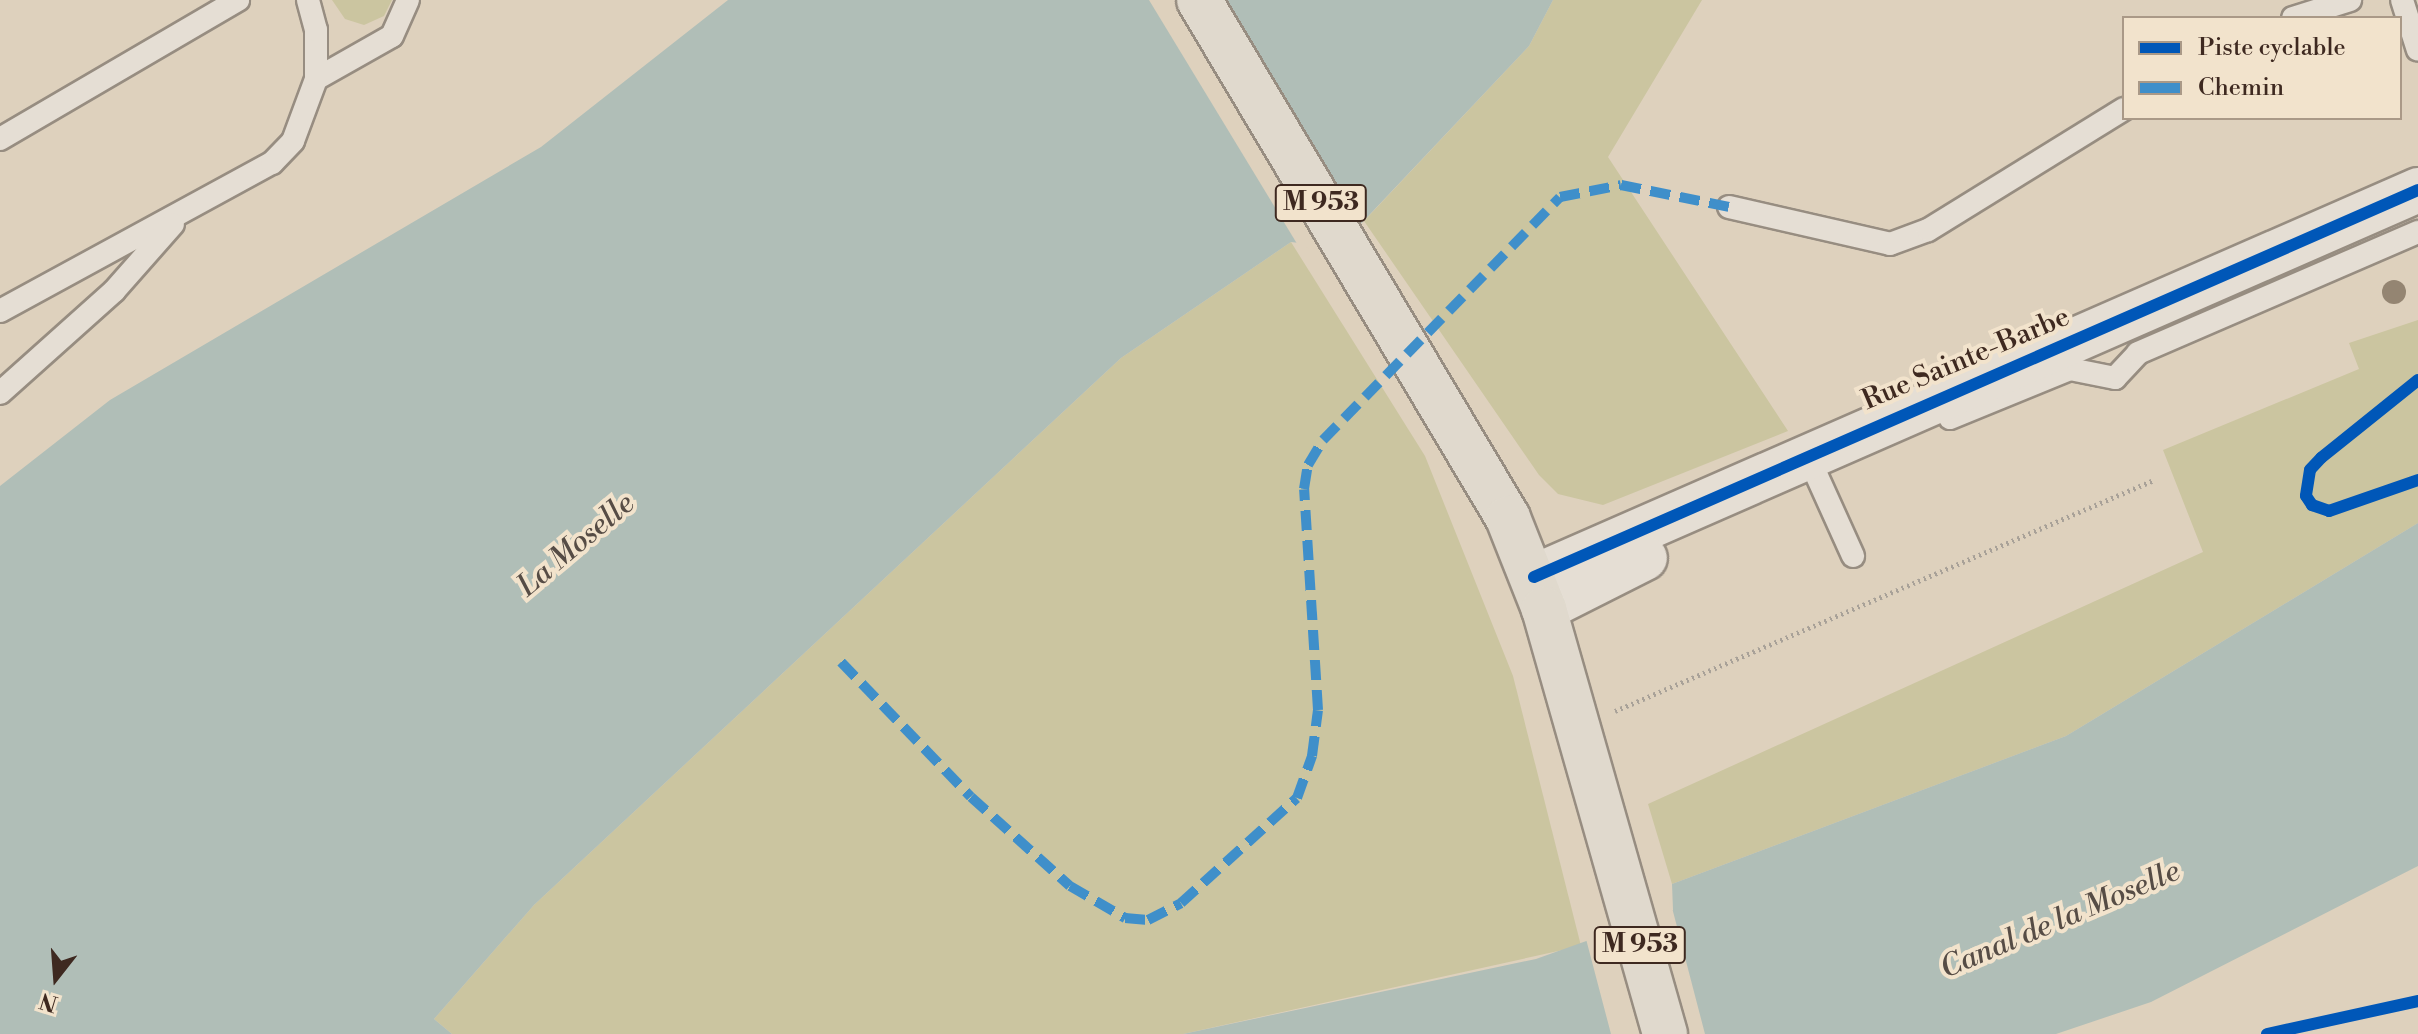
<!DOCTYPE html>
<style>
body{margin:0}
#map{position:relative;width:2418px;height:1034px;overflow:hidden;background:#ded1bd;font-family:"Libre Bodoni",serif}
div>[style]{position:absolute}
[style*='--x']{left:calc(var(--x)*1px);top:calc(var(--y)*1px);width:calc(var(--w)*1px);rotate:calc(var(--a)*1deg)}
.green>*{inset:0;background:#cbc5a0}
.water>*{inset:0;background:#b0beb7}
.pier>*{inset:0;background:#ded1bd}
.path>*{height:5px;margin-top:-2.5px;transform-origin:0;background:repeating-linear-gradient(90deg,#a8a198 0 2px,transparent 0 6px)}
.roads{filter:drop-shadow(2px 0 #978d81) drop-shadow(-2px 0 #978d81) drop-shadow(0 2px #978d81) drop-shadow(0 -2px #978d81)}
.lane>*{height:22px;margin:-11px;padding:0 11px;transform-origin:11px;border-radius:11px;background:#e5ded4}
.street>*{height:44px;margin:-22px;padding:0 22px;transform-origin:22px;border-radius:22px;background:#e5ded4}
.primary>*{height:44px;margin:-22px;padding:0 22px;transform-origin:22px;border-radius:22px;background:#e0d9cd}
.quiet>*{height:10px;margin-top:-5px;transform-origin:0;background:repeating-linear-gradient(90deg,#3f8fca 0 20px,transparent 0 30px)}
.cycleway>*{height:12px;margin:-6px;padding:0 6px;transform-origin:6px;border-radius:6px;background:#0057b8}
.trees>*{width:24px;height:24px;margin:-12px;border-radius:50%;background:#948572}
span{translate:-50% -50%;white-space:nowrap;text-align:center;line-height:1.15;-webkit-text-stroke:8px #f2e3cc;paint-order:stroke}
.shield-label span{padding:2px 6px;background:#f2e3cc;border:2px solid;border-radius:6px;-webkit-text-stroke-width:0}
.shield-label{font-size:26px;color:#3e2920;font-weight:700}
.street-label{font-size:28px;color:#3e2920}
.water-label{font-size:30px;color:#564c45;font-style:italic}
.legend{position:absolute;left:2122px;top:16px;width:280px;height:104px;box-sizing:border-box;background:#f2e3cc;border:2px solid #aa9987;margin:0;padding:10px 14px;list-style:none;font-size:24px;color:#3e2920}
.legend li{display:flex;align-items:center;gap:16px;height:40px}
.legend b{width:40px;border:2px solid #aa9987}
.north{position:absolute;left:16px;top:938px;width:80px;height:80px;-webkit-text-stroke:6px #f2e3cc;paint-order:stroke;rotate:197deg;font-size:22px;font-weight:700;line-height:32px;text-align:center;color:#3e2920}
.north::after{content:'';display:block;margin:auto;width:28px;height:36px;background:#3e2920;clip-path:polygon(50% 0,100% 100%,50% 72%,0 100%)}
</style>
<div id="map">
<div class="green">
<div style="clip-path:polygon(332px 0,392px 0,384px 16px,364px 25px,345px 19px)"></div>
<div style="clip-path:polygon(1553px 0,1702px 0,1608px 157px,1788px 431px,1603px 505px,1558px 494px,1539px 475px,1364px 221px,1529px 46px)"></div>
<div style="clip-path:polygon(1291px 242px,1425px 456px,1513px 676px,1581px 946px,1183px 1034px,452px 1034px,434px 1019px,534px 905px,1121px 358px)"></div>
<div style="clip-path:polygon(2418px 320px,2418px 523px,2066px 736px,1672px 884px,1648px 804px,2203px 552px,2163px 450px,2359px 369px,2349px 343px)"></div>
</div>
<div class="water">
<div style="clip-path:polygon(728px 0,1553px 0,1529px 46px,1357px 228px,1326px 246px,1291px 242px,1121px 358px,534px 905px,434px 1019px,452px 1034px,0 1034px,0 486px,110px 400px,541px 147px)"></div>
<div style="clip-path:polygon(2418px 523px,2418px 866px,2151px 1002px,2056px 1034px,1183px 1034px,1536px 959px,1673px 910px,1672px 884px,2066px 736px)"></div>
</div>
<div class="pier">
<div style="clip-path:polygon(1149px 0,1227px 0,1363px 228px,1327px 250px,1299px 247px)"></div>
<div style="clip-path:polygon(1669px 896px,1705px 1034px,1611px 1034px,1586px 939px,1670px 907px)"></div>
</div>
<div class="path">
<div style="--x:1615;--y:711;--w:586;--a:-23.2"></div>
</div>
<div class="roads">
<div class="lane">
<div style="--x:2402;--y:0;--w:52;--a:72.3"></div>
<div style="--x:2293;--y:18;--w:60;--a:-17.5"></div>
<div style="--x:316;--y:79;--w:87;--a:-29.5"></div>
<div style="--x:392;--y:36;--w:39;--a:-66"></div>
<div style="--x:0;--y:139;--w:276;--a:-30.3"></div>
<div style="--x:1729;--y:207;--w:165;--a:12.9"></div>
<div style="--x:1890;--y:244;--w:40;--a:-20.2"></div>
<div style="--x:1928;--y:230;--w:230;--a:-31.7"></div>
<div style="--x:0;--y:311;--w:310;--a:-28.6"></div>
<div style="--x:272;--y:163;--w:30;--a:-46"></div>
<div style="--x:293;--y:141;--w:66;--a:-69.6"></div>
<div style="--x:316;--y:79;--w:49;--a:-90"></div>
<div style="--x:316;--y:30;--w:31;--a:-105"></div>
<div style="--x:0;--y:393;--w:153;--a:-41.8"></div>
<div style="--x:114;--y:291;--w:89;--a:-48.6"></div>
<div style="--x:1950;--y:418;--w:130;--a:-22.2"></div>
<div style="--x:2070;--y:369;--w:46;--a:11.3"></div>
<div style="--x:2115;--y:378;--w:34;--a:-47"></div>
<div style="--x:2138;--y:353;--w:305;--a:-23.4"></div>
<div style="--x:1807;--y:454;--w:112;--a:65.7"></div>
</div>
<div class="street">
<div style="--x:1534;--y:577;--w:965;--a:-23.64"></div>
<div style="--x:1544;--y:609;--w:113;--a:-26.8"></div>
</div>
<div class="primary">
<div style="--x:1199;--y:0;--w:603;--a:59.18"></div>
<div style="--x:1508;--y:518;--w:98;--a:68.4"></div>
<div style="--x:1544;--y:609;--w:442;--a:74.1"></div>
</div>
</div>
<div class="quiet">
<div style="--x:841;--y:662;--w:187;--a:46.1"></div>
<div style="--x:971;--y:797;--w:133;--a:42"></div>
<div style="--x:1070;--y:886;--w:64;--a:30.2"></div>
<div style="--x:1125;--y:918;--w:23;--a:5"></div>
<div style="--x:1148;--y:920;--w:37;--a:-27"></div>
<div style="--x:1181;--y:903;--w:156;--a:-42.2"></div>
<div style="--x:1297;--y:798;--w:45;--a:-70.3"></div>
<div style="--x:1312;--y:756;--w:46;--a:-82.6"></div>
<div style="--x:1318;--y:710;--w:221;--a:-93.6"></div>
<div style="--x:1304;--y:489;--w:24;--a:-81"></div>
<div style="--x:1308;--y:465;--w:29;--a:-59"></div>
<div style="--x:1323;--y:440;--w:339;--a:-45.7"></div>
<div style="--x:1560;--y:197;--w:62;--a:-11.1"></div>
<div style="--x:1621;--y:185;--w:110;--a:11.5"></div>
</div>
<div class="cycleway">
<div style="--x:2418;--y:380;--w:124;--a:141.2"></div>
<div style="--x:2321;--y:458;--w:16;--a:133"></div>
<div style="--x:2310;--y:470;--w:26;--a:99"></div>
<div style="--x:2306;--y:496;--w:11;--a:56"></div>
<div style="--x:2312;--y:505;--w:18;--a:19"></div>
<div style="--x:2329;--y:511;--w:94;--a:-19.2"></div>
<div style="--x:1534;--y:577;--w:965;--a:-23.64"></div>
<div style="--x:2267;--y:1034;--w:155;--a:-12.3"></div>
</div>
<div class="trees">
<div style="left:2394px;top:292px"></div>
</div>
<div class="shield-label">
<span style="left:1321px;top:203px">M 953</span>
<span style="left:1640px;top:945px">M 953</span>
</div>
<div class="street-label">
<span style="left:1966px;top:359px;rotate:-23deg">Rue Sainte-Barbe</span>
</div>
<div class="water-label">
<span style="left:576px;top:545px;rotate:-40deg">La Moselle</span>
<span style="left:2060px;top:920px;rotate:-23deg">Canal de la Moselle</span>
</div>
<ul class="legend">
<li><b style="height:10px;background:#0057b8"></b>Piste cyclable</li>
<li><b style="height:10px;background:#3f8fca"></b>Chemin</li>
</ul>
<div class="north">N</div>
</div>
